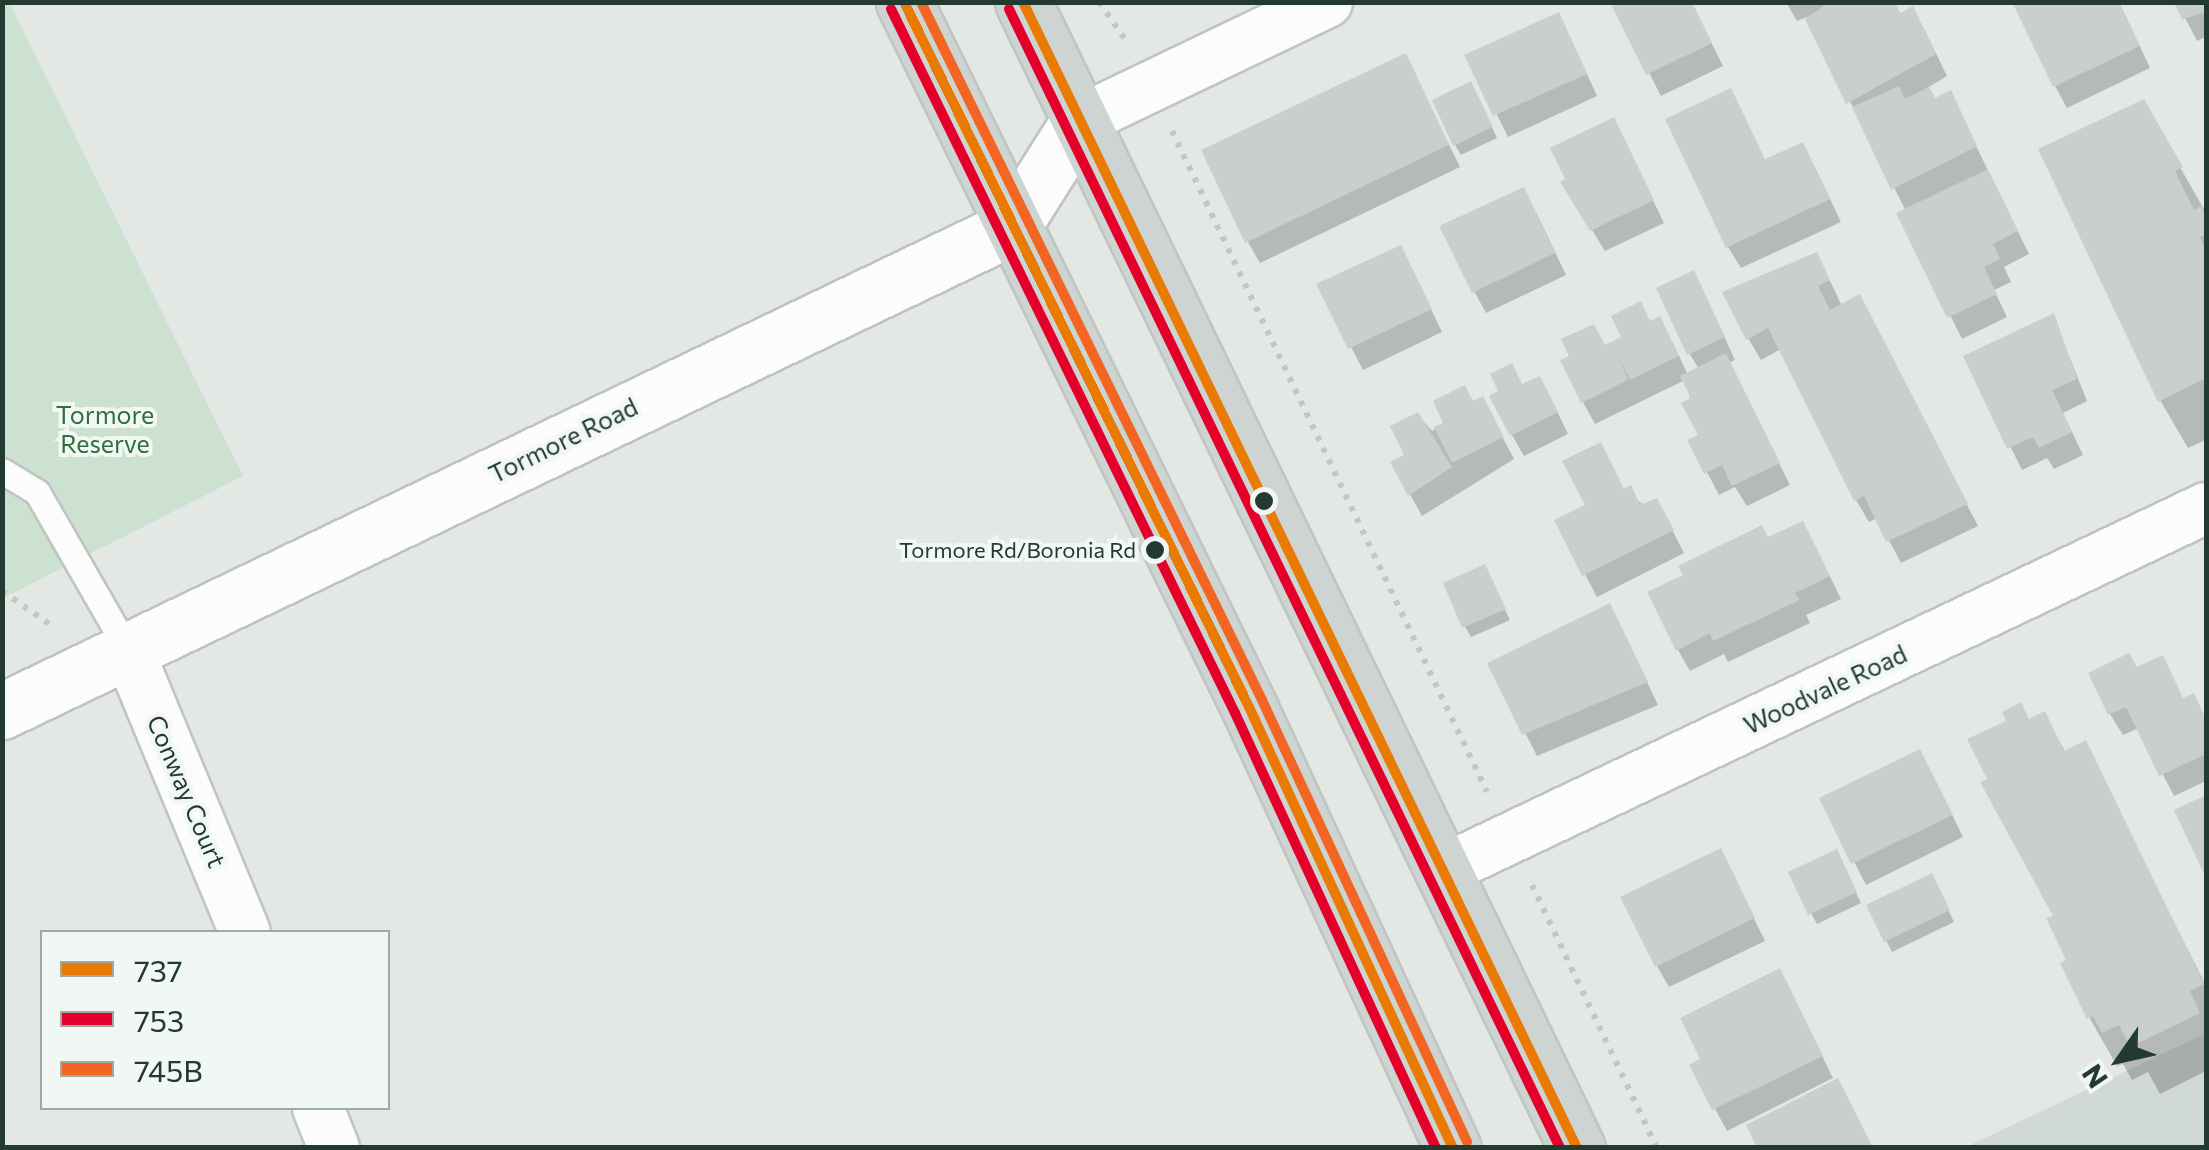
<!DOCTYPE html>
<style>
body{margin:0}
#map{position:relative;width:2209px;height:1150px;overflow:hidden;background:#e3e8e5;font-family:Commissioner,sans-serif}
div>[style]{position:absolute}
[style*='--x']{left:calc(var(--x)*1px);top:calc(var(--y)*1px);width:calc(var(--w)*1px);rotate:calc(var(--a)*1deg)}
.built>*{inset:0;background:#d1d9d4}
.green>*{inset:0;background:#cce1d0}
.shadow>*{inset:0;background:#0003}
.building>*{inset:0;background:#cacfcc}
.path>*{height:6px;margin-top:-3px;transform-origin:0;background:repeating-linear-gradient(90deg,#c0c8c4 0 5px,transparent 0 13px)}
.roads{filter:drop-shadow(2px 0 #c0c5c2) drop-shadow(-2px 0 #c0c5c2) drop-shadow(0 2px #c0c5c2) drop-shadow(0 -2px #c0c5c2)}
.service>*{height:25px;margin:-12.5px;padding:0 12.5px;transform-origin:12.5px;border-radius:12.5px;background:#fbfcfb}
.minor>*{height:50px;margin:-25px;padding:0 25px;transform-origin:25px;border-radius:25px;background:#fbfcfb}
.tertiary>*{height:55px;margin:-27.5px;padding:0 27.5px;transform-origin:27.5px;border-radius:27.5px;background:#fbfcfb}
.primary>*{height:55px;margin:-27.5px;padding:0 27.5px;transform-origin:27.5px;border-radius:27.5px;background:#cdd4d1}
.bus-1>*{height:10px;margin:-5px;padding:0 5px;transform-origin:5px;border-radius:5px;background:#e97b05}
.bus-2>*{height:10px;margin:-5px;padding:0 5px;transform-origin:5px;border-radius:5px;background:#e4002b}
.bus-3>*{height:10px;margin:-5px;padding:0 5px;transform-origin:5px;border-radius:5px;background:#f26522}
.dots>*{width:28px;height:28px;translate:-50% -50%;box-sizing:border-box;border:5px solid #f1f7f3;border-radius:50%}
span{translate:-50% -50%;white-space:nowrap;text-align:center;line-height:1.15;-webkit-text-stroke:8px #f1f7f3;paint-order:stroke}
.bus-label{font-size:22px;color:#223a30}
.right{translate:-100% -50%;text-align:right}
.park-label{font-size:25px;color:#2f6e3d}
.street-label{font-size:25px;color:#223a30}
.frame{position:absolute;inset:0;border:5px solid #223a30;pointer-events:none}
.legend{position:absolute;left:40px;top:930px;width:350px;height:180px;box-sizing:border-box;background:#f1f7f3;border:2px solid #9eaba5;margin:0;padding:12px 18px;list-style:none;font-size:30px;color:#223a30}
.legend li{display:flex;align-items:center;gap:20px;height:50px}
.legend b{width:50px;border:2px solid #9eaba5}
.north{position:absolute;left:2069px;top:1010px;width:100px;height:100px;-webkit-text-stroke:8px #f1f7f3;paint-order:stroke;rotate:236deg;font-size:28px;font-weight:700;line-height:40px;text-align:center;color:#223a30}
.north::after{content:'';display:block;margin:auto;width:35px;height:45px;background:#223a30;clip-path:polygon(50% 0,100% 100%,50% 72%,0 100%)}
</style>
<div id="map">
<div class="built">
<div style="clip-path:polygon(2206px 1033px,2206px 1147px,1966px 1147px)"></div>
</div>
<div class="green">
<div style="clip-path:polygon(9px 2px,243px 476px,3px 598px,2px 3px)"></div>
</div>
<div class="shadow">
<div style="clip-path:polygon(1613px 2px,1691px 2px,1723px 66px,1661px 96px)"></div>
<div style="clip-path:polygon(1786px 2px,1894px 2px,1900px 15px,1925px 31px,1947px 76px,1927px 88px,1934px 101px,1950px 93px,2029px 254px,2004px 267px,2011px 282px,1994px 290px,2007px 317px,1962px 339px,1900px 215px,1906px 211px,1807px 17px,1797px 21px)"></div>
<div style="clip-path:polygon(2119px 2px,2150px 68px,2067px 108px,2055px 86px)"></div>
<div style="clip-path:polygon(2177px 2px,2206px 2px,2206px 37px,2197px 41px)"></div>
<div style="clip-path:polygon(1570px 37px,1597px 96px,1508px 137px,1468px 57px)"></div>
<div style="clip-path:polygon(1405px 56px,1460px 167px,1260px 263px,1248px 242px)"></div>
<div style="clip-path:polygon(1476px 94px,1497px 138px,1461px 155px,1455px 145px)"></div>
<div style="clip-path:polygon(2143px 102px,2206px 213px,2206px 440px,2188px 448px,2160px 400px)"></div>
<div style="clip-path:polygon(1625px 142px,1664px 223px,1605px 251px,1563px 183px)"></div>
<div style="clip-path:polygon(1766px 162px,1815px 167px,1841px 222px,1741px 268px,1728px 247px)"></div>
<div style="clip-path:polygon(1536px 212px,1566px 275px,1486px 313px,1474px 291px)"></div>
<div style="clip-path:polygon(1412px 270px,1442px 332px,1363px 370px,1319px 285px)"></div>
<div style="clip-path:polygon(1828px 277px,1842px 306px,1871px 319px,1978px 526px,1901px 563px,1877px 518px,1869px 522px,1856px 500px,1781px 349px,1761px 360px,1748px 338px)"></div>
<div style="clip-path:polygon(1705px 295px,1735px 360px,1729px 363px,1790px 485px,1747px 506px,1735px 487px,1719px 495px,1691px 442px,1701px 436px,1685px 380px,1595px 424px,1583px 402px,1605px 348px,1651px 324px,1672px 341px,1688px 375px,1699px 369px,1689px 353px)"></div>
<div style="clip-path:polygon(2053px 316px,2087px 401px,2063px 413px,2083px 455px,2054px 469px,2047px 458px,2022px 470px,1966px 357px)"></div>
<div style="clip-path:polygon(1523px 387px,1552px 401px,1568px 434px,1524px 456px,1512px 435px)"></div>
<div style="clip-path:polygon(1473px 404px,1494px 421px,1514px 459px,1422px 516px,1410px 494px,1408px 456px,1418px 415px,1432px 431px)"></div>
<div style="clip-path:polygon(1624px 491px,1668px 522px,1684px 553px,1597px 597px,1557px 521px)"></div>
<div style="clip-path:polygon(1768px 540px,1815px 546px,1841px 599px,1806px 615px,1810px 623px,1728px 662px,1724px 654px,1690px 671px,1678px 650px)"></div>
<div style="clip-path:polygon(1490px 578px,1510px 620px,1471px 637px,1465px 627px)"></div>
<div style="clip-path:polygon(1621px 628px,1658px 705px,1537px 756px,1490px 664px)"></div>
<div style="clip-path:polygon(2136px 670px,2184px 700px,2192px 696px,2206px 721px,2206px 781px,2174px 796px,2139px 728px,2123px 735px,2110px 714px)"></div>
<div style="clip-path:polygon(2044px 714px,2066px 753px,2085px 744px,2206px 986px,2206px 1071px,2160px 1094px,2148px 1072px,2132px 1080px,2123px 1064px,2117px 1066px,2089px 1017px,2056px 917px,1990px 780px,2029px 721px)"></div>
<div style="clip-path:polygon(1932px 774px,1963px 837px,1866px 885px,1822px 799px)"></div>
<div style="clip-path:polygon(1842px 863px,1861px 903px,1817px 924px,1811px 913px)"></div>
<div style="clip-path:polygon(1732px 873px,1765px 941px,1669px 987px,1657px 966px)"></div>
<div style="clip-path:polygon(1937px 887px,1954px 922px,1892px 952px,1869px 906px)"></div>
<div style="clip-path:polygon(1791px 993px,1833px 1078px,1727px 1131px,1692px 1066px)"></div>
</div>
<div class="building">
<div style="clip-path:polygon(1610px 2px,1692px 2px,1712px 43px,1646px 75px)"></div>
<div style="clip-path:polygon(1829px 2px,1895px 2px,1900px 13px,1913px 6px,1936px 54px,1846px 104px,1805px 19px)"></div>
<div style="clip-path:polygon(2012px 2px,2119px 2px,2140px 46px,2053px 87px)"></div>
<div style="clip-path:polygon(2174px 2px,2206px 2px,2206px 21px,2203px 12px,2182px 20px)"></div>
<div style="clip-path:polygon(1559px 12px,1587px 74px,1493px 116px,1464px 55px)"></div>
<div style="clip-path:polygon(1406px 53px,1449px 145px,1245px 243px,1201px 150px)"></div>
<div style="clip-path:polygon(1471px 81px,1493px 127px,1453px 146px,1432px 100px)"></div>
<div style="clip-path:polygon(1899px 86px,1905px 99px,1929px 87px,1935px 98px,1951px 90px,1977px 146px,1891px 190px,1852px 107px)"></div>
<div style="clip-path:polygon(1731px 88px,1765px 159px,1803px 142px,1830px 199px,1726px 248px,1665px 119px)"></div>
<div style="clip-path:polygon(2144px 99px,2183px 167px,2175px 171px,2194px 210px,2201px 206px,2206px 218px,2206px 234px,2200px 237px,2206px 251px,2206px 378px,2158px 402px,2038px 149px)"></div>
<div style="clip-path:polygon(1614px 117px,1654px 200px,1590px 231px,1560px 182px,1565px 179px,1550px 148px)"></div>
<div style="clip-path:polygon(1988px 169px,2018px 231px,1993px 244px,2000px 259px,1984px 267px,1997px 294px,1947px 318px,1896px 213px)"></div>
<div style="clip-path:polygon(1524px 187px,1555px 253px,1472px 293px,1439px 226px)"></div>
<div style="clip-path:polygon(1401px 245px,1432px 309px,1348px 349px,1316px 284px)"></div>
<div style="clip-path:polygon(1817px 252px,1830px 280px,1818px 286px,1830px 310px,1860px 294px,1968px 504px,1886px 542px,1864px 496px,1854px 501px,1768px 328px,1746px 340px,1722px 292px)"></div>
<div style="clip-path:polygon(1694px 270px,1725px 337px,1687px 355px,1656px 288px)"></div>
<div style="clip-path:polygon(1641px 301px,1650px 321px,1660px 316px,1679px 356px,1630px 380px,1619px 358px,1628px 380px,1581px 403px,1560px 360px,1569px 356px,1561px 339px,1594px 324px,1605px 345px,1621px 337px,1611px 316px)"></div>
<div style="clip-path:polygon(2054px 313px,2077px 379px,2052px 390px,2072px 432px,2039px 448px,2033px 437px,2007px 449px,1963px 356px)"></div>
<div style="clip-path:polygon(1726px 353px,1780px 463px,1732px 486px,1722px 465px,1704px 474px,1687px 440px,1698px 435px,1681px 403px,1691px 398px,1680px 376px)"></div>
<div style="clip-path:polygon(1512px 363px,1522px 384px,1540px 376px,1558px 412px,1510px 436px,1489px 396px,1498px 391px,1490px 374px)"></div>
<div style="clip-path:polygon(1465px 385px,1473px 401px,1483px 396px,1504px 437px,1452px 463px,1434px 427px,1443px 423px,1433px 401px)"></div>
<div style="clip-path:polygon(1418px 412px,1452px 467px,1408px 496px,1390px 462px,1404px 455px,1390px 426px)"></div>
<div style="clip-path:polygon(1601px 442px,1624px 489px,1631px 485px,1640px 505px,1657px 498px,1674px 530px,1582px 576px,1554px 520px,1585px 505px,1562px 461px)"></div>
<div style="clip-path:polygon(1803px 521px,1830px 576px,1795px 593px,1800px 600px,1713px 641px,1710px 633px,1676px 651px,1647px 592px,1683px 575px,1678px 566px,1762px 525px,1768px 537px)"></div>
<div style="clip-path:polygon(1485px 564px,1506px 609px,1462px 628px,1443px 583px)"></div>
<div style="clip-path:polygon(1610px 603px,1648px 682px,1522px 735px,1487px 663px)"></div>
<div style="clip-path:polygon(2129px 653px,2137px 667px,2163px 655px,2183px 698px,2194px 693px,2206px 719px,2206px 754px,2159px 776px,2126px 707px,2108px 715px,2088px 673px)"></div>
<div style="clip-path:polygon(2021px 702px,2029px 719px,2045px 711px,2064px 751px,2086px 740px,2204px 984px,2190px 991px,2200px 1013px,2130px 1047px,2119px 1025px,2102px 1033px,2093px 1016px,2087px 1019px,2060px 963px,2066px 960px,2046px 918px,2053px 916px,1980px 782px,1987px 779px,1967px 739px,2006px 721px,2002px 712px)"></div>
<div style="clip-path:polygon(1920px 749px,1953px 815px,1851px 864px,1819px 798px)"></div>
<div style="clip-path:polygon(2206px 795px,2206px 878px,2174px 810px)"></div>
<div style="clip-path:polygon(1721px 848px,1755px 918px,1655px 967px,1620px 897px)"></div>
<div style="clip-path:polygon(1837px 849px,1857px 892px,1808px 915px,1788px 872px)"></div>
<div style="clip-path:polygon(1932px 873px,1950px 910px,1884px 942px,1866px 905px)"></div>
<div style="clip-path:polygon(1780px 968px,1823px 1056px,1712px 1110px,1689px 1065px,1700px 1059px,1680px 1018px)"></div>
<div style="clip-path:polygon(1838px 1078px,1873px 1148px,1757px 1148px,1746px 1125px)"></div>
</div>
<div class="path">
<div style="--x:1099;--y:2;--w:49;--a:55"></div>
<div style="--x:1172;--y:131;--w:732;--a:64.52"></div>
<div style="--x:2;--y:591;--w:60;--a:34.8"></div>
<div style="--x:1532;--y:885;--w:291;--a:64.6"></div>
</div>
<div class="roads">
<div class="service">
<div style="--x:2;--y:471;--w:41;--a:31"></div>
<div style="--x:37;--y:492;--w:182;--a:60.1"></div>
</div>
<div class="minor">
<div style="--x:1079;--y:121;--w:275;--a:-25.6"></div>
<div style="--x:128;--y:650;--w:305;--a:67.5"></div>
<div style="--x:1443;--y:870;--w:845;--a:-25.38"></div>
<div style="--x:318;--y:1108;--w:43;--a:68.2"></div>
</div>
<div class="tertiary">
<div style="--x:2;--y:711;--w:1120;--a:-25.6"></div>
<div style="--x:1012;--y:227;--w:125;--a:-57.7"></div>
</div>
<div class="primary">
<div style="--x:904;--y:2;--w:785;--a:63.92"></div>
<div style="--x:1249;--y:707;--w:486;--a:65.2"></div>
<div style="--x:1023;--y:2;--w:1273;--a:64.2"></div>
</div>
</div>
<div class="bus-1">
<div style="--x:904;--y:2;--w:785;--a:63.92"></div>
<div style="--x:1249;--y:707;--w:486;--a:65.2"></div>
<div style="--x:1023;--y:2;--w:1273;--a:64.2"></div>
</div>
<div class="bus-2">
<div style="--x:891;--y:9;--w:784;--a:63.96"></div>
<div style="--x:1235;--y:713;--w:479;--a:65.2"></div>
<div style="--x:1009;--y:9;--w:1265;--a:64.18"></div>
</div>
<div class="bus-3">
<div style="--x:921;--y:2;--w:777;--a:63.96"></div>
<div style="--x:1262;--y:700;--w:487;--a:65.1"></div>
</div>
<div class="dots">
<div style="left:1264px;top:501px;background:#223a30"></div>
<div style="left:1155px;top:550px;background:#223a30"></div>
</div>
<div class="bus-label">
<span class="right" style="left:1136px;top:550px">Tormore Rd/Boronia Rd</span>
</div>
<div class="park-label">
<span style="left:105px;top:429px">Tormore<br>Reserve</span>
</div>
<div class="street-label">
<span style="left:563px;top:440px;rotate:-26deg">Tormore Road</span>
<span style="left:1825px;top:689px;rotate:-25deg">Woodvale Road</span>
<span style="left:187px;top:791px;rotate:67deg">Conway Court</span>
</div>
<div class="frame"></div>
<ul class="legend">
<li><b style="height:12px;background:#e97b05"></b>737</li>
<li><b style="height:12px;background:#e4002b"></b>753</li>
<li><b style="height:12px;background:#f26522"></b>745B</li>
</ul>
<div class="north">N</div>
</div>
